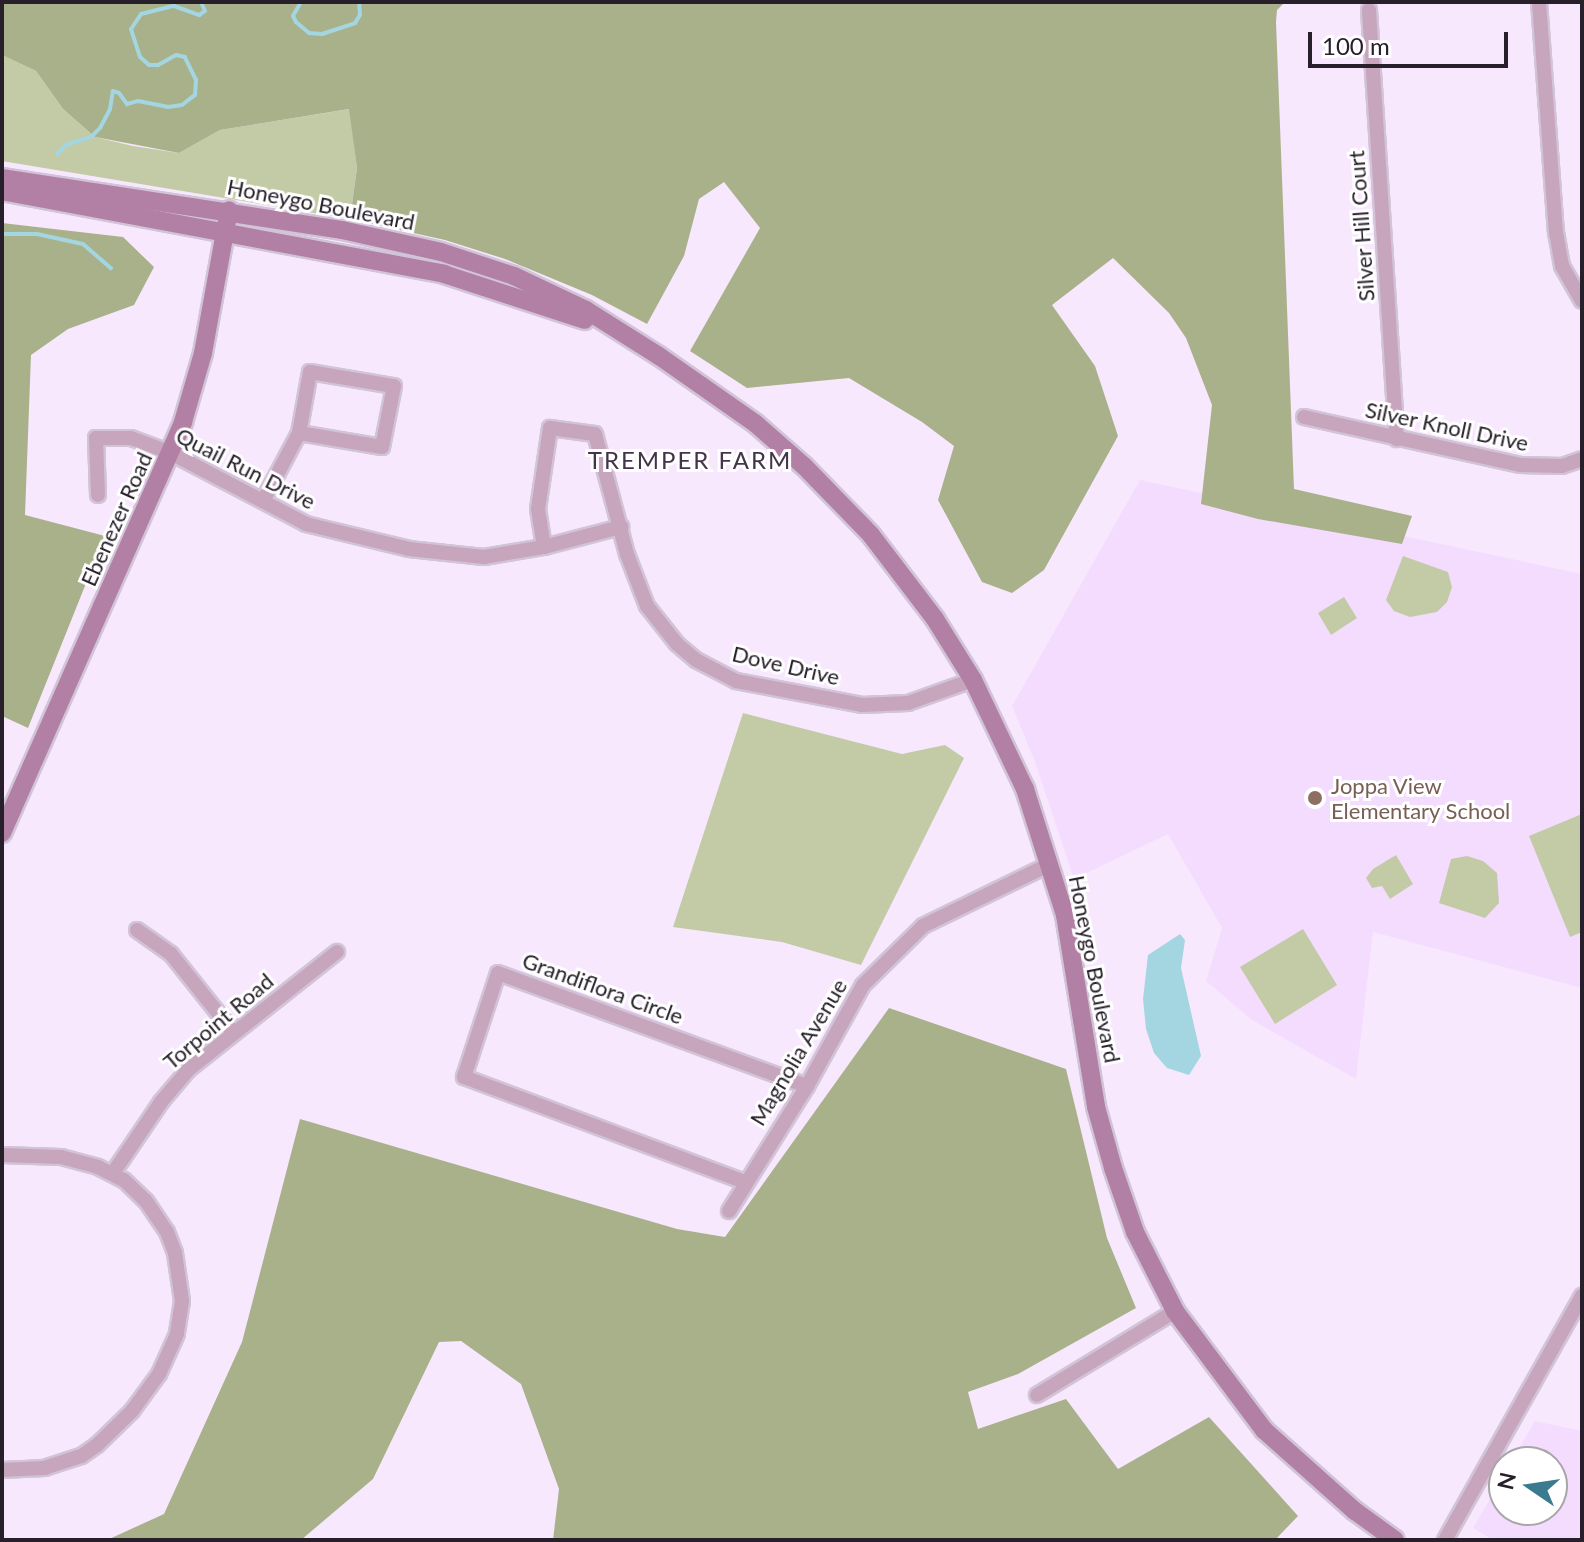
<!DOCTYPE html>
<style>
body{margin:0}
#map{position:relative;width:1584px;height:1542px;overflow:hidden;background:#f8e8fe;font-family:Lato,sans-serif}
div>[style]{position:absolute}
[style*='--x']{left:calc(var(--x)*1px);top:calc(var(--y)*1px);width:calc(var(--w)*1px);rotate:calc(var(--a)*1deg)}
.built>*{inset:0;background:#f4dcfe}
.green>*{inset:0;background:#c2cba6}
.forest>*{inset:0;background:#a9b18b}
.water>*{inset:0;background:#a3d6e0}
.stream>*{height:4px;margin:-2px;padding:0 2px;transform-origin:2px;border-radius:2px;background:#a3d6e0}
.roads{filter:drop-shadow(2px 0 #d2c4d8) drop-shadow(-2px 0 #d2c4d8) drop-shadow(0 2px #d2c4d8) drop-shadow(0 -2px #d2c4d8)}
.street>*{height:14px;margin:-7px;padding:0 7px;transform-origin:7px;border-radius:7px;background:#c7a5bd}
.secondary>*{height:18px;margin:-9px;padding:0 9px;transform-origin:9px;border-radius:9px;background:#b280a4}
.dots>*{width:22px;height:22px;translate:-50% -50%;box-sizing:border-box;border:4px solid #fff;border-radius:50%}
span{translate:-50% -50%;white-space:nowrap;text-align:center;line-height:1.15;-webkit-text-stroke:6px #fff;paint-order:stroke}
.street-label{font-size:22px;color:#27202a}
.education-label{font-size:22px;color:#785e54}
.left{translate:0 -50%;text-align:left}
.neighbourhood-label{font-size:24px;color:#44344a;letter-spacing:2px}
.frame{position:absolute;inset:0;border:4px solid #27202a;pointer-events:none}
.north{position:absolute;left:1488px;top:1446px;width:80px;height:80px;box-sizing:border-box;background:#fff;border:2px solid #a9a6aa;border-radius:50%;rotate:283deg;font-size:22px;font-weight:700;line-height:32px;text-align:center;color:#27202a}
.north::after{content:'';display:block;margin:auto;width:28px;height:36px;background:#3b7b8f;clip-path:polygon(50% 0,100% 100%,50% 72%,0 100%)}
.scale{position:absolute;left:1308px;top:32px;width:200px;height:36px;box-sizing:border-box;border:4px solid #27202a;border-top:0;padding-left:10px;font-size:24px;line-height:28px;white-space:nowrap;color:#27202a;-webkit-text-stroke:6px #fff;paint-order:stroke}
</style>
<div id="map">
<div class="built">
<div style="clip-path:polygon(1140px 480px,1582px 574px,1582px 988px,1373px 932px,1356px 1079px,1252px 1020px,1206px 981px,1222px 928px,1168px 834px,1074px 879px,1035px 762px,1012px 706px)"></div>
<div style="clip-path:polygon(1535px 1421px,1582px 1431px,1582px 1540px,1493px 1540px,1473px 1528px,1504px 1475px,1504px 1510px,1552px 1510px,1552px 1462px,1511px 1462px)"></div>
</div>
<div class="green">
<div style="clip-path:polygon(2px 55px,36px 71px,63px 109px,95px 137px,133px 146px,179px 153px,220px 130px,350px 109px,357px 168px,350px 219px,2px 161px)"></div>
<div style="clip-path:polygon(1403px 556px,1448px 572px,1452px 587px,1447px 602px,1437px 612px,1410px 617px,1394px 611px,1386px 600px)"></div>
<div style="clip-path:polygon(1344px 597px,1357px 618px,1331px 635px,1318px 613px)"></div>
<div style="clip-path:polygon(743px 713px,902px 754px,945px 745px,964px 758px,861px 965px,782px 942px,673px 927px)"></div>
<div style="clip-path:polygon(1582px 814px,1582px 932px,1570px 937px,1529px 836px)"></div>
<div style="clip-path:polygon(1396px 855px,1413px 884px,1390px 899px,1382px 886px,1372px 888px,1366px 878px,1373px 869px)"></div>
<div style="clip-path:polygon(1467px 856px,1483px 861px,1497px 873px,1499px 903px,1485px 918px,1439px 903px,1451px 859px)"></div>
<div style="clip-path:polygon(1303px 929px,1337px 985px,1275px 1024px,1240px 967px)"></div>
</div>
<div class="forest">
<div style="clip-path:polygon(2px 2px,1285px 2px,1277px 10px,1276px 22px,1294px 489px,1412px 516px,1402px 544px,1258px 519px,1201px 504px,1212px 405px,1186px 338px,1169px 313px,1113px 258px,1052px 305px,1095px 366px,1118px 436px,1044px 570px,1012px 593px,982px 582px,938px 500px,954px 446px,922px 422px,849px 378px,747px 388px,690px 351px,760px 228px,724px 182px,699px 199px,684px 256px,647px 324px,592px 295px,505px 259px,445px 240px,350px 219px,357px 168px,349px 109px,220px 130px,179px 153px,95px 137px,63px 109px,36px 71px,2px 55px)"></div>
<div style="clip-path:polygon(2px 223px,123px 237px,154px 267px,134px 305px,68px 329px,31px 355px,25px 515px,105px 536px,28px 728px,2px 716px)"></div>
<div style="clip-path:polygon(889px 1008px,1066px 1069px,1107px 1238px,1136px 1308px,1018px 1374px,968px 1392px,978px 1429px,1066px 1399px,1118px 1469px,1209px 1417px,1298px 1516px,1275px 1540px,553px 1540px,559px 1489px,521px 1384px,461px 1341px,439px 1342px,373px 1479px,301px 1540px,107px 1540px,164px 1514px,242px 1342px,300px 1119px,677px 1229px,725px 1237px)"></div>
</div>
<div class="water">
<div style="clip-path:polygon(1180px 934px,1185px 940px,1181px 968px,1201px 1056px,1189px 1075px,1167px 1068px,1154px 1053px,1146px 1029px,1143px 999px,1148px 955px)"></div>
</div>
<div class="stream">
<div style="--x:259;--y:2;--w:11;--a:0"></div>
<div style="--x:301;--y:2;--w:16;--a:120"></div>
<div style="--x:293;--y:16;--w:7;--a:63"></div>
<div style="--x:296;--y:22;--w:17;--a:40"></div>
<div style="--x:309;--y:33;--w:13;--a:4"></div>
<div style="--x:322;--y:34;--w:35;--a:-18"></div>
<div style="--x:355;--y:23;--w:9;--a:-58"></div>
<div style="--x:360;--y:15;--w:13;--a:-94"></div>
<div style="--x:57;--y:154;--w:13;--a:-45"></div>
<div style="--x:66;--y:145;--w:26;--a:-18"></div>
<div style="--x:91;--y:137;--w:13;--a:-45"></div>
<div style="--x:100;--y:128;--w:21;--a:-62"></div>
<div style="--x:110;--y:109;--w:18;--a:-81"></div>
<div style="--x:113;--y:91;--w:6;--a:18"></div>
<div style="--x:119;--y:93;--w:14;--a:54"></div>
<div style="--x:127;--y:104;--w:11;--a:-15"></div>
<div style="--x:138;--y:101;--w:31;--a:11"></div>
<div style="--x:168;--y:107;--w:14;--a:-8"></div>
<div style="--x:182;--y:105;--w:16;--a:-38"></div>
<div style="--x:195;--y:95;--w:15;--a:-86"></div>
<div style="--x:196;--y:80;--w:25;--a:-116"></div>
<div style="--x:185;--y:57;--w:9;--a:-167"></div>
<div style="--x:176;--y:55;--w:21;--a:151"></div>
<div style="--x:158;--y:65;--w:9;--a:180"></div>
<div style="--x:149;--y:65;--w:12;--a:-138"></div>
<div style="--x:140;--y:57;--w:29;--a:-108"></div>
<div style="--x:131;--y:29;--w:18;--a:-56"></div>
<div style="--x:141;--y:14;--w:34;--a:-14"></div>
<div style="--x:174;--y:6;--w:27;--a:20"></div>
<div style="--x:199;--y:15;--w:7;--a:-34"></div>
<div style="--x:205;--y:11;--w:10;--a:-114"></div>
<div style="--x:2;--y:234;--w:35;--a:0"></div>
<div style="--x:37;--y:234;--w:47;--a:12.3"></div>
<div style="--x:83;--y:244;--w:37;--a:41"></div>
</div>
<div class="roads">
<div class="street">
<div style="--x:1539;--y:2;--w:231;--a:85.8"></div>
<div style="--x:1556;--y:232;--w:35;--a:80"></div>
<div style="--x:1562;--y:266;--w:40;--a:60.3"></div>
<div style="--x:1369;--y:10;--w:430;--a:86.3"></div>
<div style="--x:1304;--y:417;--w:221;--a:12.5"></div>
<div style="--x:1520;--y:465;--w:42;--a:1.4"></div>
<div style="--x:1562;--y:466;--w:21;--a:-19"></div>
<div style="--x:98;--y:495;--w:57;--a:-92"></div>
<div style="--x:96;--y:438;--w:35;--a:0"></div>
<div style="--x:131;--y:438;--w:43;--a:20.6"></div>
<div style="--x:171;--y:453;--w:153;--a:27.7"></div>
<div style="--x:306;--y:524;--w:106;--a:13.6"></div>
<div style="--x:409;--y:549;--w:75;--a:6.1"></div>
<div style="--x:484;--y:557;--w:61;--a:-9.5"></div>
<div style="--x:544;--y:547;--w:80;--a:-14.6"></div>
<div style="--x:263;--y:501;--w:77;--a:-62.1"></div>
<div style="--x:299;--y:433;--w:62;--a:-79.8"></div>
<div style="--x:310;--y:372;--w:85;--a:9.5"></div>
<div style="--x:394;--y:386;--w:62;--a:101.1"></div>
<div style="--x:382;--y:447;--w:84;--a:-170.4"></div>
<div style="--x:544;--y:547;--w:38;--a:-99"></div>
<div style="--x:538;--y:509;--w:82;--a:-81.6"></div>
<div style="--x:550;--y:428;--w:45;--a:7.6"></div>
<div style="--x:595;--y:434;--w:124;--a:75.1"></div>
<div style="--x:627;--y:554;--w:56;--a:69"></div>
<div style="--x:647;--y:606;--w:48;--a:51.7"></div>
<div style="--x:677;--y:644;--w:25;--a:40"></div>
<div style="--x:696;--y:660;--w:45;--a:27.7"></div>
<div style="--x:736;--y:681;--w:128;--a:10.8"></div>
<div style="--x:862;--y:705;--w:46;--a:-2.5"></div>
<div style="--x:908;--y:703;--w:69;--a:-19.5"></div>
<div style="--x:137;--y:930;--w:42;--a:35.2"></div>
<div style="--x:171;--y:954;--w:100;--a:51.5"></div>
<div style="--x:2;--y:1155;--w:59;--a:1.9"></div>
<div style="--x:61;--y:1157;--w:38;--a:15"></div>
<div style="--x:98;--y:1167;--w:29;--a:27"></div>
<div style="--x:124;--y:1180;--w:30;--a:44"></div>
<div style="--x:146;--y:1201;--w:37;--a:56"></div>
<div style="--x:167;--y:1232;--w:22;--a:69"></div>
<div style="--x:175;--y:1253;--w:49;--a:81.7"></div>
<div style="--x:182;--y:1301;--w:33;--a:99"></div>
<div style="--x:177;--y:1334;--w:44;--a:114.2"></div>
<div style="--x:159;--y:1374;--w:46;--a:126.1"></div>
<div style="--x:132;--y:1411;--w:49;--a:135.8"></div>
<div style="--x:97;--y:1445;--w:19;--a:145"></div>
<div style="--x:81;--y:1456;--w:38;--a:162"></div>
<div style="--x:45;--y:1468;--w:43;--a:177.3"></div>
<div style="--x:113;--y:1173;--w:86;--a:-55.9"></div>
<div style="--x:161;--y:1102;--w:42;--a:-49.8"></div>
<div style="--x:188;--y:1070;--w:190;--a:-38.4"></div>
<div style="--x:745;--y:1182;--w:300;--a:-159.5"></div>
<div style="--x:464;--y:1077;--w:109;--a:-71.9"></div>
<div style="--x:498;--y:973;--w:329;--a:20.1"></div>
<div style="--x:729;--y:1211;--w:147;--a:-58"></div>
<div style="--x:807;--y:1086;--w:115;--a:-61"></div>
<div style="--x:863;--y:985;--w:84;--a:-44.5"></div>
<div style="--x:923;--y:926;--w:141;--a:-26"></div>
<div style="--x:1037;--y:1395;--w:162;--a:-31.3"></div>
<div style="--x:1445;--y:1540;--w:280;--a:-60.7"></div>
</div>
<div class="secondary">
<div style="--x:2;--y:178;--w:344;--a:8.7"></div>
<div style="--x:342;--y:230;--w:101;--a:12.5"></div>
<div style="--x:441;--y:252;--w:77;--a:18.2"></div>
<div style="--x:514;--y:276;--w:80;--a:25.3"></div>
<div style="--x:586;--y:310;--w:86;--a:32.2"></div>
<div style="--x:659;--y:356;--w:118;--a:35"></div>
<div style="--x:756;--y:424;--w:64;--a:41.2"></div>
<div style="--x:804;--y:466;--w:96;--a:45.8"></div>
<div style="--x:871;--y:535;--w:106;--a:52.7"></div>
<div style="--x:935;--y:619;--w:72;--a:58.1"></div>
<div style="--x:973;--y:680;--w:121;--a:64.5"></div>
<div style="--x:1025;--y:789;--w:132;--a:72.4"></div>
<div style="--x:1065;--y:915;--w:194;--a:80.8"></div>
<div style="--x:1096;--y:1107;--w:63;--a:74.4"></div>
<div style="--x:1113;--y:1168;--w:68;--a:71"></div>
<div style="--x:1135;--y:1232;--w:89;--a:63.1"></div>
<div style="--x:1175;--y:1311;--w:149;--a:53.2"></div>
<div style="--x:1264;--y:1430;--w:122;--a:41.7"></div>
<div style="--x:1355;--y:1511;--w:49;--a:35.9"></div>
<div style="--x:2;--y:191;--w:450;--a:10.6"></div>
<div style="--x:444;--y:274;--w:148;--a:18.1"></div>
<div style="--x:2;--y:833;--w:449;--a:-66.2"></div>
<div style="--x:183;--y:422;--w:72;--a:-73.8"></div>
<div style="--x:203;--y:353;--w:145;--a:-79.7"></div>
</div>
</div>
<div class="dots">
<div style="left:1315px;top:798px;background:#8d6e63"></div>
</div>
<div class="street-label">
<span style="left:321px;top:204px;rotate:11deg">Honeygo Boulevard</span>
<span style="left:1361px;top:226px;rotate:-94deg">Silver Hill Court</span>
<span style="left:1447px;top:426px;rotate:12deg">Silver Knoll Drive</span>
<span style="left:246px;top:468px;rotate:27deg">Quail Run Drive</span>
<span style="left:116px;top:519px;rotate:-66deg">Ebenezer Road</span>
<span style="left:786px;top:665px;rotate:13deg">Dove Drive</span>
<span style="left:1095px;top:969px;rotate:79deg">Honeygo Boulevard</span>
<span style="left:603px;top:988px;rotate:20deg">Grandiflora Circle</span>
<span style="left:218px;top:1021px;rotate:-40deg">Torpoint Road</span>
<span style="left:798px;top:1052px;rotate:-59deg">Magnolia Avenue</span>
</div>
<div class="education-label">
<span class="left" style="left:1331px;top:798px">Joppa View<br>Elementary School</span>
</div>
<div class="neighbourhood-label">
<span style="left:690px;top:460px">TREMPER FARM</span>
</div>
<div class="frame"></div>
<div class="north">N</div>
<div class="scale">100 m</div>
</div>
